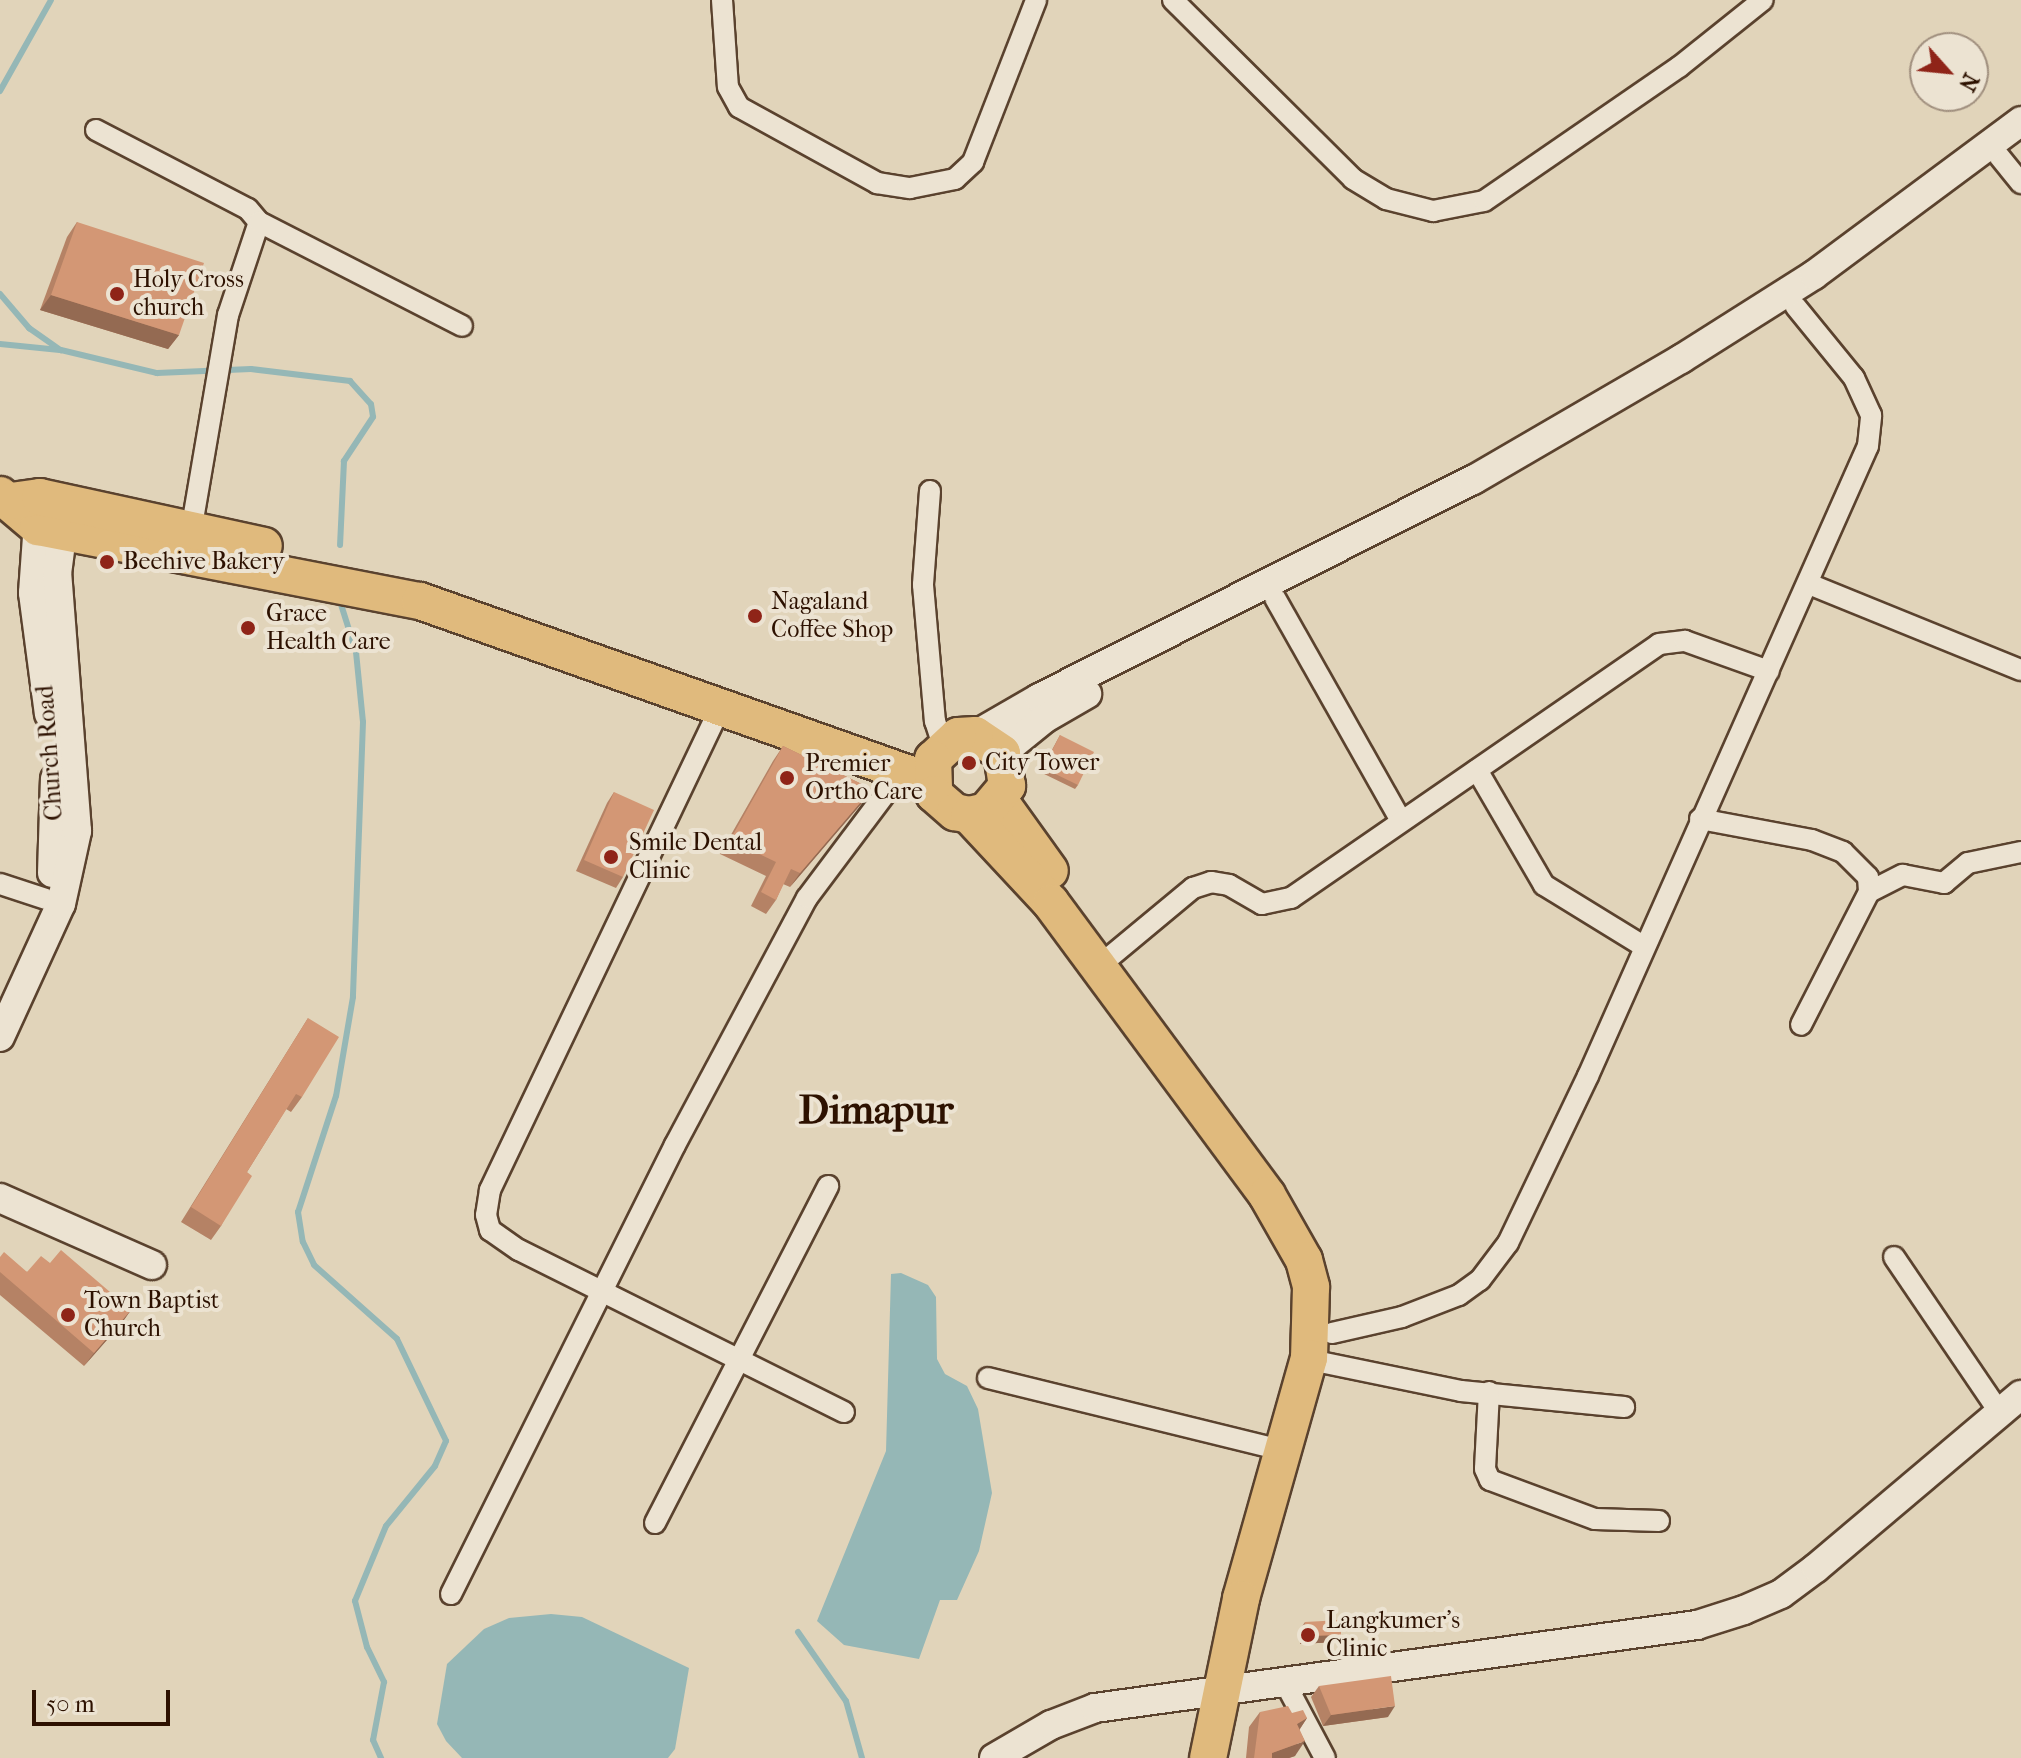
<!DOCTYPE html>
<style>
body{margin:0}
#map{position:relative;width:2021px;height:1758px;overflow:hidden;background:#e1d4ba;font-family:"IM FELL French Canon",serif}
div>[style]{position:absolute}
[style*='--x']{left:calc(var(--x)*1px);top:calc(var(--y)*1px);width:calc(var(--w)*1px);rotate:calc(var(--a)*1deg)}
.water>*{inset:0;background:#95b7b6}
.stream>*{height:6px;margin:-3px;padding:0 3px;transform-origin:3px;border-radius:3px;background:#95b7b6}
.roads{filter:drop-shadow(2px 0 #5a422e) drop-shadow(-2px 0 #5a422e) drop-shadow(0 2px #5a422e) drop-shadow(0 -2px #5a422e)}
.street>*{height:20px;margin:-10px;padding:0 10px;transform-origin:10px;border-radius:10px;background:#ece3d2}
.secondary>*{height:28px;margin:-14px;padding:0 14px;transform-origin:14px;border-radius:14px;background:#ece3d2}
.highway>*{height:36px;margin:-18px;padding:0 18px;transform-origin:18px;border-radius:18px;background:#e0ba7d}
.wall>*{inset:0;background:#b58265}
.shaded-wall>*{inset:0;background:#946a52}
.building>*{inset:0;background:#d39775}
.dots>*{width:22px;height:22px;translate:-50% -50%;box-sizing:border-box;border:4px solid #ece3d2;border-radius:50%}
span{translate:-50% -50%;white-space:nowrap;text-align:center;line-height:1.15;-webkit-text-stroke:8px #ece3d2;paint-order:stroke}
.poi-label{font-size:24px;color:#2d1100}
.left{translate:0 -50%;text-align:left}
.street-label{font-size:24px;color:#2d1100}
.town-label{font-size:40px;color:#2d1100;font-weight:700}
.north{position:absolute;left:1909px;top:32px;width:80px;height:80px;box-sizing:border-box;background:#ece3d2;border:2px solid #a08f7e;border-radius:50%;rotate:117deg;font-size:22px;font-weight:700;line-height:32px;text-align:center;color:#2d1100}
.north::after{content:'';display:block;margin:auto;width:28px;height:36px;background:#8f2418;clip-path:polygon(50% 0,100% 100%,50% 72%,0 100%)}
.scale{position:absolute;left:32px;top:1690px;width:138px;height:36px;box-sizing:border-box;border:4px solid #2d1100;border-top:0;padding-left:10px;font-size:24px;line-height:28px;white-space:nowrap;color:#2d1100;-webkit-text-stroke:6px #ece3d2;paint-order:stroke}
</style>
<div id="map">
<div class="water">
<div style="clip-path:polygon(901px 1273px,928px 1285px,936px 1297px,937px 1359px,945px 1374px,967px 1386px,978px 1409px,992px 1493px,979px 1551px,957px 1600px,940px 1600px,919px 1659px,844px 1645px,817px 1621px,886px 1451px,891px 1274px)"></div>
<div style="clip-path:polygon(551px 1614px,582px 1617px,689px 1668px,675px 1749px,668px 1758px,462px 1758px,446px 1741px,437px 1724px,447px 1664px,484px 1629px,509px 1618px)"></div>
</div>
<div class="stream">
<div style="--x:0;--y:91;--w:104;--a:-60.7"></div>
<div style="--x:0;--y:294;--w:45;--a:49.5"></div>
<div style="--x:29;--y:328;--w:39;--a:35"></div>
<div style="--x:61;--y:350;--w:99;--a:13.5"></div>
<div style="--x:157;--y:373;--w:94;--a:-2.4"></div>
<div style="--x:251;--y:369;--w:100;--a:6.9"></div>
<div style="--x:350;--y:381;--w:31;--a:48"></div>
<div style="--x:371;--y:404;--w:13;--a:81"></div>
<div style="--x:373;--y:417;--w:53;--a:123.4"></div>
<div style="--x:344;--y:461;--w:84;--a:92.7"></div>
<div style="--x:0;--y:344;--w:60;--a:5.7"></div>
<div style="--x:339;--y:598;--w:57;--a:72.5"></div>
<div style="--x:356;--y:652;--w:70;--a:84.3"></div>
<div style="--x:363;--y:722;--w:275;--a:92.1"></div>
<div style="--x:353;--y:997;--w:100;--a:99.7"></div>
<div style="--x:336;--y:1096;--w:122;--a:108.1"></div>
<div style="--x:298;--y:1212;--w:30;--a:81"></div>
<div style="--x:303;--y:1242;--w:25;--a:64"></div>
<div style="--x:314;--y:1265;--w:111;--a:41.7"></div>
<div style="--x:397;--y:1339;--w:113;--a:64.3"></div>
<div style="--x:446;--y:1441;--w:27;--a:114"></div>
<div style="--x:435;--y:1466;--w:77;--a:129.2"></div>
<div style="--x:386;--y:1526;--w:81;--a:112.5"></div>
<div style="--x:355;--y:1601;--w:48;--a:75.4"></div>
<div style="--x:367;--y:1647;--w:39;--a:64"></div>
<div style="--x:384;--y:1682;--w:59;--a:100.7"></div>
<div style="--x:373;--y:1740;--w:20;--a:66"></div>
<div style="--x:798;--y:1632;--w:84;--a:55.2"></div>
<div style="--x:846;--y:1701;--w:59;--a:74.3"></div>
</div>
<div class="roads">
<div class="street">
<div style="--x:722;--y:0;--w:87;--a:86.1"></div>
<div style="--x:728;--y:87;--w:23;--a:61"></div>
<div style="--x:739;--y:107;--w:158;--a:28.8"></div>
<div style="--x:877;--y:183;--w:33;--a:9"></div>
<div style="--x:910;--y:188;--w:46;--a:-11.3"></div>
<div style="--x:955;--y:179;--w:25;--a:-43"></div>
<div style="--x:973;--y:162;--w:174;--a:-68.7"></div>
<div style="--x:1173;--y:0;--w:254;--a:44.8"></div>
<div style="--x:1353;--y:179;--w:39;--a:31"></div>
<div style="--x:1386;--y:199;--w:49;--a:14.3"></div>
<div style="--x:1433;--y:211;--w:52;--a:-11.1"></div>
<div style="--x:1484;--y:201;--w:237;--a:-34.5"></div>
<div style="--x:1679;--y:67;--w:107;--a:-38.6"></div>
<div style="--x:96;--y:130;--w:171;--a:27.5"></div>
<div style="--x:248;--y:209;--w:17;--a:50"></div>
<div style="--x:259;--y:222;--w:98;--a:108.4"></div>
<div style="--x:228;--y:315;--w:219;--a:99.7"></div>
<div style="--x:1999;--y:156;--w:35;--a:51"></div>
<div style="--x:259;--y:222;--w:228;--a:27.1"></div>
<div style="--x:930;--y:491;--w:94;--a:94.3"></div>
<div style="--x:923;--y:585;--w:137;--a:85"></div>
<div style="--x:935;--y:721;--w:25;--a:72"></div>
<div style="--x:1809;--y:584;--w:229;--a:22.1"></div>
<div style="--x:1275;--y:598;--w:256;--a:60.5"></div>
<div style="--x:722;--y:704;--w:539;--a:115.52"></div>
<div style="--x:490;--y:1190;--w:25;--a:99"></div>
<div style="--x:486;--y:1215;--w:16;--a:75"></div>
<div style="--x:490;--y:1230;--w:35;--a:35"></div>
<div style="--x:519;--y:1250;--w:363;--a:26.5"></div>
<div style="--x:1477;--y:770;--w:133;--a:59.8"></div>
<div style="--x:1544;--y:885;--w:116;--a:31.6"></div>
<div style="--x:1700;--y:819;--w:114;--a:10.6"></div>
<div style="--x:1812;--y:840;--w:33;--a:21"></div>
<div style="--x:1843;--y:852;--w:35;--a:45"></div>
<div style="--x:1868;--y:877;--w:15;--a:86"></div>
<div style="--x:1869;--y:892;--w:149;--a:117.1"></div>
<div style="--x:0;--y:884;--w:48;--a:18.1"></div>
<div style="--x:1869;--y:892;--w:38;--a:-27"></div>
<div style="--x:1903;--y:875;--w:42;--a:11"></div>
<div style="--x:1944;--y:883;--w:31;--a:-40"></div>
<div style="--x:1968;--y:863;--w:54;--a:-11.7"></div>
<div style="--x:1111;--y:956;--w:107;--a:-39.7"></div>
<div style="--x:1193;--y:888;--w:19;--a:-18"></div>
<div style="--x:1211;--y:882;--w:18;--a:9"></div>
<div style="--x:1229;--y:885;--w:38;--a:30"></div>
<div style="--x:1262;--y:904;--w:30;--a:-12"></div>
<div style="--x:1291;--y:898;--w:447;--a:-34.6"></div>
<div style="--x:1659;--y:644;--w:26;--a:-7"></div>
<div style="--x:1685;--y:641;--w:89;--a:19.7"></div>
<div style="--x:1894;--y:1257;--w:189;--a:55.8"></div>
<div style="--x:1332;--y:1333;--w:72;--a:-12.9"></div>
<div style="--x:1402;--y:1317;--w:61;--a:-21.1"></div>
<div style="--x:1459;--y:1295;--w:26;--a:-36"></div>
<div style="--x:1480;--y:1280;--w:46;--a:-52.9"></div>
<div style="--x:1508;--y:1243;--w:185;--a:-64.4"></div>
<div style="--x:1588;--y:1076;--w:689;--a:-66.04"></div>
<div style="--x:1868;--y:446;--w:31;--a:-84"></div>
<div style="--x:1871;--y:415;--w:41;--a:-114.7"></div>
<div style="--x:1854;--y:378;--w:92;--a:-129.2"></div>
<div style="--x:1325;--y:1363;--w:139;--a:11.6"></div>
<div style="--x:1461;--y:1391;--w:164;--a:5.6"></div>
<div style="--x:988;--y:1378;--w:306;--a:13.8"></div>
<div style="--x:1489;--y:1392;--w:77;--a:93"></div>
<div style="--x:1485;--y:1469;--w:12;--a:66"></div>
<div style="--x:1490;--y:1480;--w:112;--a:20.4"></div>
<div style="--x:1595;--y:1519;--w:64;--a:1.8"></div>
<div style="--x:655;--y:1523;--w:379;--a:-62.8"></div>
<div style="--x:451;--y:1594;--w:502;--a:-63.49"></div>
<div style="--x:675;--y:1145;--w:280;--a:-61.9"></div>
<div style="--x:807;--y:898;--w:155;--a:-53.1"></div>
<div style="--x:1284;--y:1681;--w:87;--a:62"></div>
</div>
<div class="secondary">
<div style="--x:39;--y:509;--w:84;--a:94.1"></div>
<div style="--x:33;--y:593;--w:122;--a:82.5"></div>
<div style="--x:975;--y:735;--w:74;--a:-30"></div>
<div style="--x:1039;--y:698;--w:486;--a:-26.7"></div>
<div style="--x:1473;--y:480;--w:241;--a:-30.2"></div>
<div style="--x:1681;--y:359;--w:157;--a:-32.3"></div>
<div style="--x:1814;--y:275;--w:258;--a:-36.6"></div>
<div style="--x:1002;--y:753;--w:54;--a:-39"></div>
<div style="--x:1044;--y:719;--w:50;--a:-30.2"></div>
<div style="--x:52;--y:873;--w:94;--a:-88.2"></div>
<div style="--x:0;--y:1037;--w:146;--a:-65.4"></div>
<div style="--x:61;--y:904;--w:75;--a:-77.6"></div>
<div style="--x:77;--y:831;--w:258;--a:-94.4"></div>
<div style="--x:57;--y:574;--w:63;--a:-82.6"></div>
<div style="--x:0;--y:1198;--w:166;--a:23.8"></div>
<div style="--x:994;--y:1758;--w:66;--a:-30.1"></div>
<div style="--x:1051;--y:1725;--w:47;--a:-21.1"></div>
<div style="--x:1095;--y:1708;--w:608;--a:-7.85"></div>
<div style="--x:1697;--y:1625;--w:49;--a:-17.7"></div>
<div style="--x:1744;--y:1610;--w:40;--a:-23.4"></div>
<div style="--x:1781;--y:1594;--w:44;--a:-36.6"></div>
<div style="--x:1816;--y:1568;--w:268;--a:-40.2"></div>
</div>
<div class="highway">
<div style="--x:0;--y:495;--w:50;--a:40.1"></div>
<div style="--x:38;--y:527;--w:389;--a:11"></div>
<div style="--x:420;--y:601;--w:540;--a:19.48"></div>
<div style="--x:11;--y:501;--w:29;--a:-8"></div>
<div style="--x:40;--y:497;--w:229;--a:12.3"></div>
<div style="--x:999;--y:800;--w:87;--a:54.3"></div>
<div style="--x:969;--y:815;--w:17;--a:-13"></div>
<div style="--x:986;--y:811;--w:33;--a:-50"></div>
<div style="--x:1007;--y:786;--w:33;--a:-99"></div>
<div style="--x:1002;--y:753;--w:32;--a:-146"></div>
<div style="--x:975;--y:735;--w:17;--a:177"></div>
<div style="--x:958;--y:736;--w:34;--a:137"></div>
<div style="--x:933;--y:759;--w:35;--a:88"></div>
<div style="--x:934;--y:794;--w:28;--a:41"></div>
<div style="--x:955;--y:812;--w:14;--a:12"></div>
<div style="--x:969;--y:815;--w:120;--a:47"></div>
<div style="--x:1051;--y:903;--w:363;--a:53.5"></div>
<div style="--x:1267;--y:1195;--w:75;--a:60.4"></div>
<div style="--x:1304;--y:1260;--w:28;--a:75"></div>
<div style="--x:1311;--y:1287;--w:71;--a:91.6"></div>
<div style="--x:1309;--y:1358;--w:250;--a:105.8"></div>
<div style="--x:1241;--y:1599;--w:162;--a:101.7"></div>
</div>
</div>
<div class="wall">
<div style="clip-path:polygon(77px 222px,179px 335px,168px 349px,40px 310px,67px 237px)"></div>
<div style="clip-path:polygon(1060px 735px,1078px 785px,1075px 789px,1040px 772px)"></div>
<div style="clip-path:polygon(783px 746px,872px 789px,862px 803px,790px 887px,783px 884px,776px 900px,766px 914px,751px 906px,766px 876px,720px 854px,773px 761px)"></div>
<div style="clip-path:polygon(614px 792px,623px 877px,616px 888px,576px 871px,607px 803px)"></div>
<div style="clip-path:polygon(308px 1018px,302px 1097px,291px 1112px,286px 1109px,247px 1172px,221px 1226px,211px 1240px,181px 1222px)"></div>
<div style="clip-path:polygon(0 1257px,27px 1272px,50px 1263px,131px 1310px,121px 1324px,84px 1366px,0 1295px)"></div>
<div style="clip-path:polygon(1305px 1622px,1341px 1635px,1336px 1642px,1300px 1644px,1300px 1629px)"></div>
<div style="clip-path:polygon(1319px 1686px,1388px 1717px,1323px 1726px,1311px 1697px)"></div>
<div style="clip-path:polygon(1260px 1712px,1292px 1713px,1307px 1718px,1300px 1729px,1295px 1756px,1289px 1758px,1246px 1758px,1249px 1727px)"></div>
</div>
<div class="shaded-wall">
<div style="clip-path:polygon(51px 295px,179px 335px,168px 349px,40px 310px)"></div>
<div style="clip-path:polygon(872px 789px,862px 803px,790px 887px,800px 873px)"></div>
<div style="clip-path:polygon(131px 1310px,121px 1324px,84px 1366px,94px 1353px)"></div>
<div style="clip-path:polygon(1341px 1635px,1336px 1642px,1300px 1644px,1305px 1636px)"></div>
<div style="clip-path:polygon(1395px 1706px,1388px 1717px,1323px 1726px,1331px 1715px)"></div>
<div style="clip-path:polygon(1307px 1718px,1297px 1733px,1297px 1724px)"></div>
<div style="clip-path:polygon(1305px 1741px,1295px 1756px,1289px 1758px,1269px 1758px,1272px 1753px)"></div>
</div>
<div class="building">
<div style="clip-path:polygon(77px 222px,204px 263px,179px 335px,51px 295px)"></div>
<div style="clip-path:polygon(1060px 735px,1094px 752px,1078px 785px,1043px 768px)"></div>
<div style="clip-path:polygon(783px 746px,872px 789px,800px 873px,791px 869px,776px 900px,761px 892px,776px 862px,730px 840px)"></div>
<div style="clip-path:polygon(614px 792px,654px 810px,623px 877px,584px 860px)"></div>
<div style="clip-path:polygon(308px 1018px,339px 1037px,302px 1097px,296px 1094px,247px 1172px,252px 1176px,221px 1226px,191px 1207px)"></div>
<div style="clip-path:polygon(61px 1250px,131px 1310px,94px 1353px,0 1272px,0 1257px,4px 1252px,27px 1272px,41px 1256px,50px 1263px)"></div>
<div style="clip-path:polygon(1341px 1620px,1341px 1635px,1305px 1636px,1305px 1622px)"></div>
<div style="clip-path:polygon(1391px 1676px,1395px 1706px,1331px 1715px,1319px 1686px)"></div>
<div style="clip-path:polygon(1288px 1706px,1292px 1713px,1303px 1710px,1307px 1718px,1297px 1724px,1305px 1741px,1272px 1753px,1272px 1758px,1254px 1758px,1260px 1712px)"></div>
</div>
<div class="dots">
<div style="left:117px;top:294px;background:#8f2418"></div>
<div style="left:107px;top:562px;background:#8f2418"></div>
<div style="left:755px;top:616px;background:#8f2418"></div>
<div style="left:248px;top:628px;background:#8f2418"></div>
<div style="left:969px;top:763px;background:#8f2418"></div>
<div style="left:787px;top:778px;background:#8f2418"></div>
<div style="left:611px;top:857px;background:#8f2418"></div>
<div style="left:68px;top:1315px;background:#8f2418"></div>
<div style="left:1308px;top:1635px;background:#8f2418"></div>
</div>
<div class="poi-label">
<span class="left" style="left:133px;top:294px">Holy Cross<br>church</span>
<span class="left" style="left:123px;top:562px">Beehive Bakery</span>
<span class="left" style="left:771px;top:616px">Nagaland<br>Coffee Shop</span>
<span class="left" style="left:266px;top:628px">Grace<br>Health Care</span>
<span class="left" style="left:985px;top:763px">City Tower</span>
<span class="left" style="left:805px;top:778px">Premier<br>Ortho Care</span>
<span class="left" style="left:629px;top:857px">Smile Dental<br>Clinic</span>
<span class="left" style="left:84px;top:1315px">Town Baptist<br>Church</span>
<span class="left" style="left:1326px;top:1635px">Langkumer's<br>Clinic</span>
</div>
<div class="street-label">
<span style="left:50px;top:753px;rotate:-94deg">Church Road</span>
</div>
<div class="town-label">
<span style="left:876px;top:1110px">Dimapur</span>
</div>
<div class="north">N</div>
<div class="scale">50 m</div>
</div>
